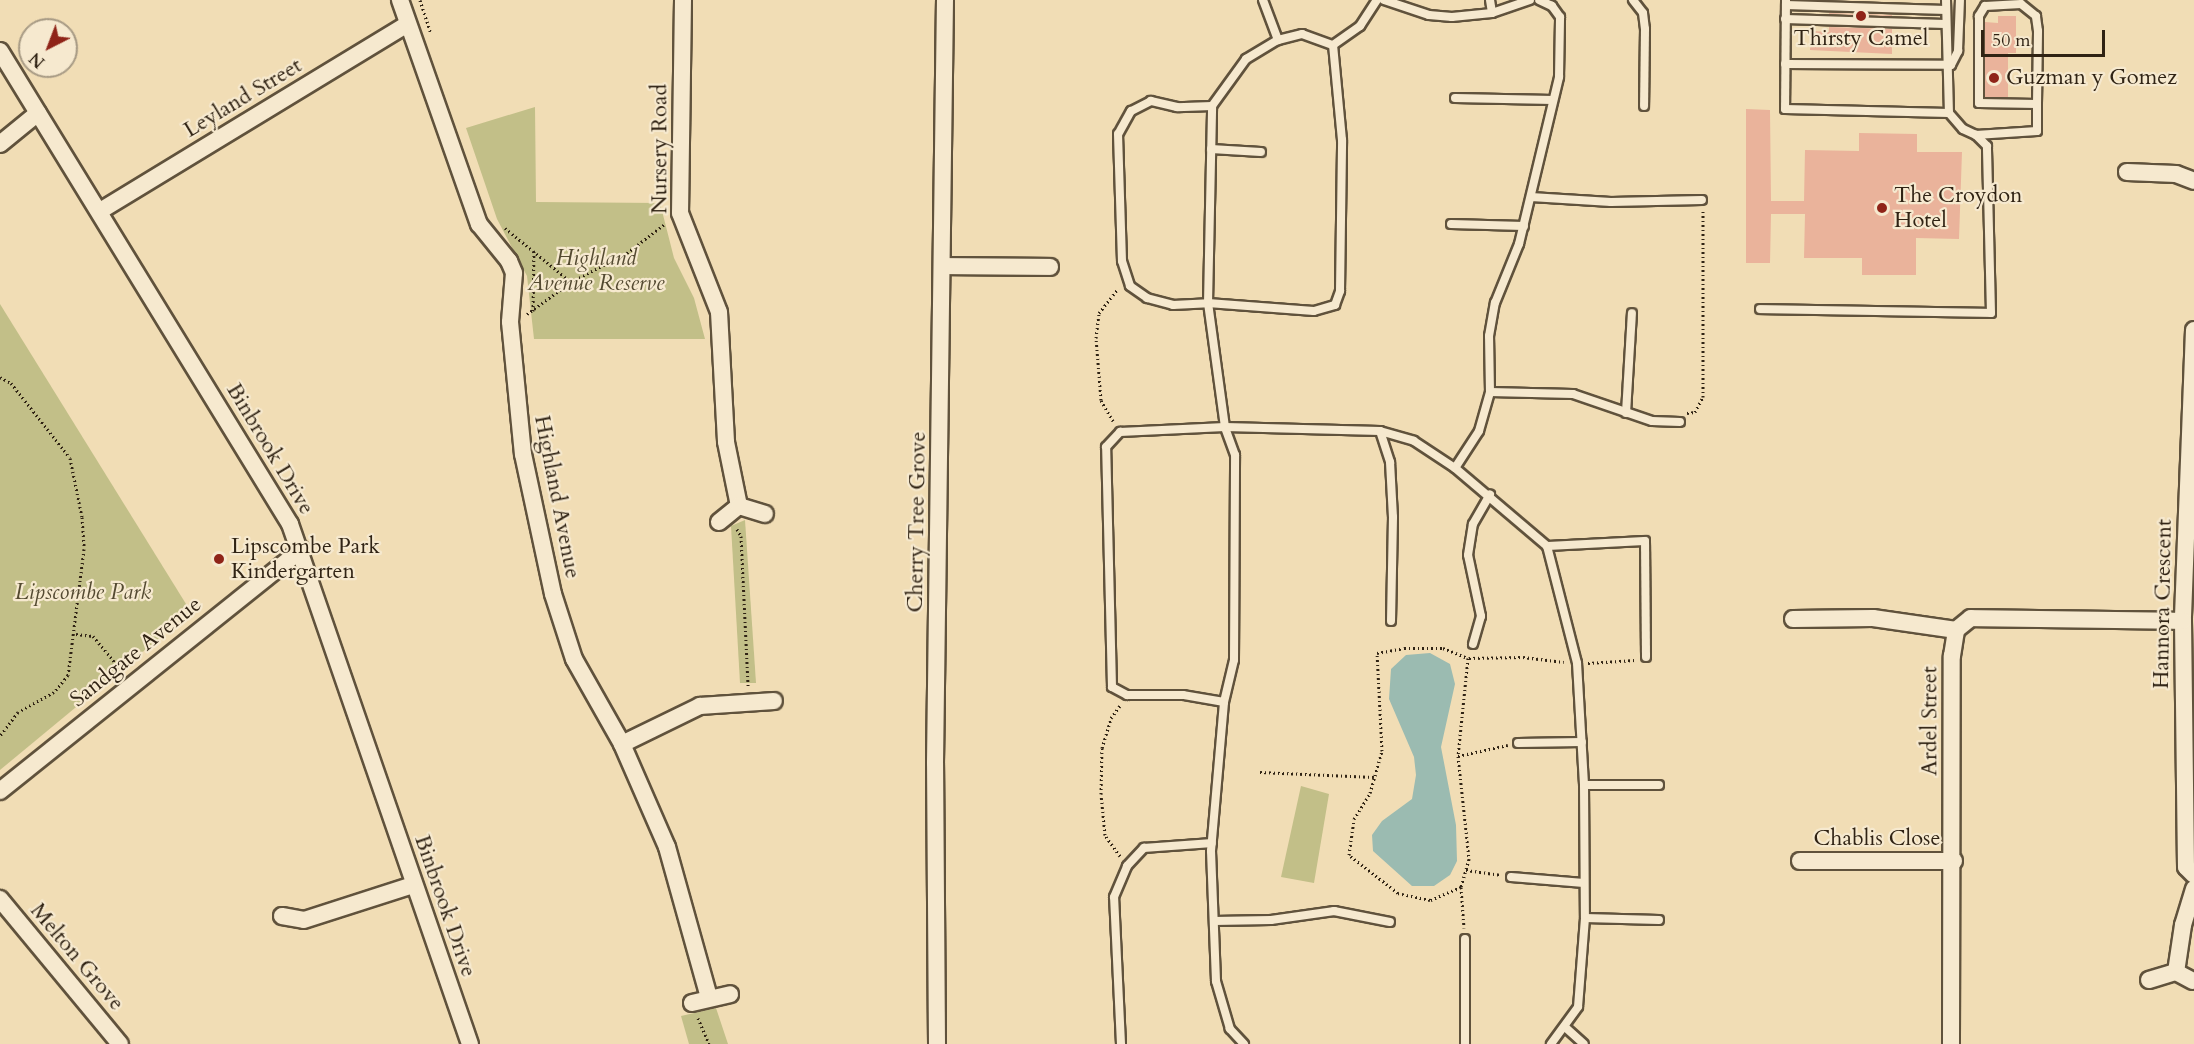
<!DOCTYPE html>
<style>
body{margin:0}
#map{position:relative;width:2194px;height:1044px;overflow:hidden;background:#f1ddb5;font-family:Cardo,serif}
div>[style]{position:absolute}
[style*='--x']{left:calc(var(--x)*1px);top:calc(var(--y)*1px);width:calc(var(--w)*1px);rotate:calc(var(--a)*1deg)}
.green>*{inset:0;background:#c2bf88}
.water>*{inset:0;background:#9bbbb1}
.building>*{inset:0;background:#eab39b}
.path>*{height:3px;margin-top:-1.5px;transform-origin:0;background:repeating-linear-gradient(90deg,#302314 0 1.5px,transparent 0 4.5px)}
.roads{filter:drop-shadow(2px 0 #60523c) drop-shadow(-2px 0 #60523c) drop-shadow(0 2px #60523c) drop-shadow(0 -2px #60523c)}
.service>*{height:8px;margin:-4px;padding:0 4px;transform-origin:4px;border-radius:4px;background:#f6e9cf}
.minor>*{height:16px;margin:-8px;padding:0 8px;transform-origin:8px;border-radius:8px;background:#f6e9cf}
.dots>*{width:16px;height:16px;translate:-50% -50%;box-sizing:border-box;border:3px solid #f6e9cf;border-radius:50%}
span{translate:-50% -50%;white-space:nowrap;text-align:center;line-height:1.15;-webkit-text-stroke:4.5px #f6e9cf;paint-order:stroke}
.poi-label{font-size:22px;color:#302314}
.left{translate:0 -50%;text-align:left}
.street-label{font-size:22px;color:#302314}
.park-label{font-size:22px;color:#544a31;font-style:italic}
.north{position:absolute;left:18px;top:18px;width:60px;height:60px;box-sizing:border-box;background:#f6e9cf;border:2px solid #a79a84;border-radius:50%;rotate:222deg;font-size:16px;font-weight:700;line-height:24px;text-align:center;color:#302314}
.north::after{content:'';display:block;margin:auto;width:21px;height:27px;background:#8f2418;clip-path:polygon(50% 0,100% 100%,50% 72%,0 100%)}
.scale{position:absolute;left:1981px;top:30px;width:124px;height:27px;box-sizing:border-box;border:3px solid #302314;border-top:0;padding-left:8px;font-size:18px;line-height:21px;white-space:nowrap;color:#302314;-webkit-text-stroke:4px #f6e9cf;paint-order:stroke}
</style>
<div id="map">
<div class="green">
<div style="clip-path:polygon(535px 107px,536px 202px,660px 203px,674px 258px,694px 298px,705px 339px,534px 339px,527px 276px,497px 219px,466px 128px)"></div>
<div style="clip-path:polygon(0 304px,191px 612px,0 770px)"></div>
<div style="clip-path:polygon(745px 520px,756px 683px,740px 683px,731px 526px)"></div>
<div style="clip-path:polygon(1301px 786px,1329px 794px,1314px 883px,1281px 877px)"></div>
<div style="clip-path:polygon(716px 1008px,728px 1044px,689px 1044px,681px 1016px)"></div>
</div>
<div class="water">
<div style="clip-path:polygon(1430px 653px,1450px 664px,1455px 684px,1441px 747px,1456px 825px,1457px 861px,1450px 875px,1434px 886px,1412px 886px,1373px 851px,1372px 835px,1382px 821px,1412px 799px,1416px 775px,1414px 757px,1389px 699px,1391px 669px,1406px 655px)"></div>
</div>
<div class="building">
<div style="clip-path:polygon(1829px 13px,1892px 15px,1892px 16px,1829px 14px)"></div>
<div style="clip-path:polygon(1998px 16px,2016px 16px,2016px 53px,2008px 53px,2008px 97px,1985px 97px,1985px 22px,1998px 23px)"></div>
<div style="clip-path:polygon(1829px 27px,1892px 29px,1892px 54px,1810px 50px,1811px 31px,1829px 32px)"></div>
<div style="clip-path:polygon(1746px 109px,1770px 110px,1771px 201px,1804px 201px,1805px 150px,1859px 151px,1859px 133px,1917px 134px,1917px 152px,1962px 152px,1959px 239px,1916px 238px,1916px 275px,1862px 275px,1862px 258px,1804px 258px,1805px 214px,1771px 214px,1770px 263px,1746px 263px)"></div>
</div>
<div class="path">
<div style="--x:420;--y:0;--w:33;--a:72"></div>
<div style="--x:505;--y:228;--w:85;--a:39.3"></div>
<div style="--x:533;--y:311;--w:61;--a:-89.1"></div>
<div style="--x:527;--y:314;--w:54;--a:-36"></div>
<div style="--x:571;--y:282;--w:63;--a:-27.4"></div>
<div style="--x:627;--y:253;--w:49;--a:-37.6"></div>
<div style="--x:0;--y:377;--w:13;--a:29"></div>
<div style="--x:11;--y:383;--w:95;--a:51.8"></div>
<div style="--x:70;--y:458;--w:60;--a:78.5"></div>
<div style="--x:82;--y:517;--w:32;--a:86"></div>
<div style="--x:84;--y:549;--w:127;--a:97.2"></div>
<div style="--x:68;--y:675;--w:22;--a:129"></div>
<div style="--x:54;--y:692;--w:41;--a:150.9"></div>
<div style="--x:18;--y:712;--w:30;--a:127"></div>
<div style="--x:1687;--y:413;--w:8;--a:-7"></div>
<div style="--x:1695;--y:412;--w:17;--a:-62"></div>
<div style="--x:1703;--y:397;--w:186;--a:-90"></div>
<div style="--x:1113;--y:421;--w:24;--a:-120"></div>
<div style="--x:1101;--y:400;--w:62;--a:-94.6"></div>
<div style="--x:1096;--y:338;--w:25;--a:-83"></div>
<div style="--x:1099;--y:313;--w:31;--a:-52"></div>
<div style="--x:737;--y:529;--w:8;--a:60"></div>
<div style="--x:741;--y:536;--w:150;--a:87.3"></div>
<div style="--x:76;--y:634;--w:17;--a:7"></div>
<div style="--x:93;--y:636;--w:47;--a:50.2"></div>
<div style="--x:1404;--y:648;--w:39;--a:0"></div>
<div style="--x:1443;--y:648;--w:27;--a:22"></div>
<div style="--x:1468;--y:658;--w:99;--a:95.8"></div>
<div style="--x:1458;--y:756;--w:104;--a:83.9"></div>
<div style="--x:1469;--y:859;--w:29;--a:106"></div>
<div style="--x:1461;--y:887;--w:34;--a:157"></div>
<div style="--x:1430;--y:900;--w:33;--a:-168"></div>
<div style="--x:1398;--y:893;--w:62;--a:-142.2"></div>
<div style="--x:1349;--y:855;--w:36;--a:-82"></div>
<div style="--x:1354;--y:819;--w:31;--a:-58"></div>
<div style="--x:1370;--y:793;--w:44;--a:-74.1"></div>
<div style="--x:1382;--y:751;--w:98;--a:-92.9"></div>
<div style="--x:1377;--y:653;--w:27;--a:-10"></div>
<div style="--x:1469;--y:658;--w:54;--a:-1.1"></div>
<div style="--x:1523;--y:657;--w:41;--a:7"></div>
<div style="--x:1588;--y:663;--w:47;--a:-3.7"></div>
<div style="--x:1458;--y:756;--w:51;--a:-12.4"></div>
<div style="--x:1260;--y:772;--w:114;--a:2.5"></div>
<div style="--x:1120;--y:856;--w:26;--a:-126"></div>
<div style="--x:1105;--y:835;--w:41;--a:-95.6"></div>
<div style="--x:1101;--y:794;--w:46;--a:-88.8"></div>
<div style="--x:1102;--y:748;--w:31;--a:-73"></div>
<div style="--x:1111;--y:718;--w:17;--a:-54"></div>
<div style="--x:1466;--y:870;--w:34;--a:8"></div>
<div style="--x:1461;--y:887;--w:41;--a:85.8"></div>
<div style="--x:698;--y:1018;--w:28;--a:67"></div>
</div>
<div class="roads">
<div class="service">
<div style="--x:1263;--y:0;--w:43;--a:69.4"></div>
<div style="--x:1384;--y:0;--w:47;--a:18.4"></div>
<div style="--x:1429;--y:15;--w:23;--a:5"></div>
<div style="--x:1452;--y:17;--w:40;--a:-5.7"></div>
<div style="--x:1492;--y:13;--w:40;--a:-18.9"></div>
<div style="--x:1490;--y:0;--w:13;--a:81"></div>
<div style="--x:1633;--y:0;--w:16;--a:52"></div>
<div style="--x:1643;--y:13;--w:16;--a:83"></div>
<div style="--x:1645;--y:29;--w:77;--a:90.7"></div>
<div style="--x:1786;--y:0;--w:109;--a:90.5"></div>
<div style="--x:1785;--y:109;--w:164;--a:1.4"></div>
<div style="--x:1946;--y:0;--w:113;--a:88.5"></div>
<div style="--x:1949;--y:113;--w:21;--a:49"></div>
<div style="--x:1963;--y:129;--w:14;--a:25"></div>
<div style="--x:1976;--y:135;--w:61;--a:-3.8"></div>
<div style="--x:2037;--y:131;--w:27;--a:-90"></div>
<div style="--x:2037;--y:104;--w:73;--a:-89.2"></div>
<div style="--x:2038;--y:31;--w:15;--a:-98"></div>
<div style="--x:2036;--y:16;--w:19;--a:-141"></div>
<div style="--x:2021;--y:4;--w:36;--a:177"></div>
<div style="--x:1985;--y:6;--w:12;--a:121"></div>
<div style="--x:1979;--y:16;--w:87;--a:90"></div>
<div style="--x:1979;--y:103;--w:58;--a:1"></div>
<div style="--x:1786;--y:5;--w:160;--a:1.8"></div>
<div style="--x:1785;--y:19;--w:160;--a:1.8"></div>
<div style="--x:1785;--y:64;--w:166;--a:0.3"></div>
<div style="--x:1951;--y:65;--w:16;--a:-63"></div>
<div style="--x:1958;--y:51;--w:51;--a:-87.8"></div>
<div style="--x:1455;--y:98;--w:98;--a:1.2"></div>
<div style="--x:1212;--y:106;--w:35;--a:178"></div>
<div style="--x:1177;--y:107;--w:27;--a:-167"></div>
<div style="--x:1151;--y:101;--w:22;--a:153"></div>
<div style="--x:1131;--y:111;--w:26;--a:119"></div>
<div style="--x:1118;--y:134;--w:127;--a:88.2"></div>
<div style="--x:1122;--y:261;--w:26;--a:72"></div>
<div style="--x:1130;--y:286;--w:21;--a:35"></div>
<div style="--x:1147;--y:298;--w:27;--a:15"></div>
<div style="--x:1173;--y:305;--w:35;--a:-3"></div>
<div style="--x:1208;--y:303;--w:106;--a:4.3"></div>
<div style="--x:1314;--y:311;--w:22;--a:-16"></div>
<div style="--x:1335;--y:305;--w:15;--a:-70"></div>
<div style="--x:1340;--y:291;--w:151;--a:-89.2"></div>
<div style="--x:1342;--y:140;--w:95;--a:-95.4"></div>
<div style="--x:1211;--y:149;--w:50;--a:3.4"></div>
<div style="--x:1531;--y:197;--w:80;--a:3.6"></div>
<div style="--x:1611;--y:202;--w:91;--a:-1.3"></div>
<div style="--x:1451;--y:224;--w:73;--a:1.6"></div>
<div style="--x:1760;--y:309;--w:231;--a:1"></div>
<div style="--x:1991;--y:313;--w:167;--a:-91.4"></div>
<div style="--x:1987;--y:146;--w:16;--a:-135"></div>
<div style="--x:1490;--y:392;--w:83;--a:1.4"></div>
<div style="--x:1573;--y:394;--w:83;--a:18.9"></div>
<div style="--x:1652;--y:421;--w:28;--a:2"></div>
<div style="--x:1626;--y:413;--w:100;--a:-86.6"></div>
<div style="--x:1380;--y:431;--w:33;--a:72"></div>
<div style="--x:1390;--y:462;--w:55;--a:86.9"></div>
<div style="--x:1393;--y:517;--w:104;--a:91.1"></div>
<div style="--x:1455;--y:468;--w:44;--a:-57"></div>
<div style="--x:1479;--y:431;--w:41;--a:-74.2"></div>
<div style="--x:1490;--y:392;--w:56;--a:-91"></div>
<div style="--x:1489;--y:336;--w:34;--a:-80"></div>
<div style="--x:1495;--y:303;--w:64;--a:-67.9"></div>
<div style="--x:1519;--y:244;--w:172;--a:-76.5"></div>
<div style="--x:1559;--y:77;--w:60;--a:-89"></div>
<div style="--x:1560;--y:17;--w:14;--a:-126"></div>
<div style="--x:1552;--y:6;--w:14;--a:-155"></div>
<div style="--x:1547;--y:546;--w:98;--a:-2.9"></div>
<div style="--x:1645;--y:541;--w:116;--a:89.5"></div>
<div style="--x:1473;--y:644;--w:29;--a:-74"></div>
<div style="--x:1481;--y:616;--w:62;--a:-102"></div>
<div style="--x:1468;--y:555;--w:31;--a:-81"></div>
<div style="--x:1473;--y:524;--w:34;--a:-60"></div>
<div style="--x:1224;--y:702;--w:42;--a:-170.3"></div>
<div style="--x:1183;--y:695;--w:56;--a:180"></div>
<div style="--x:1127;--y:695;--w:17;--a:-152"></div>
<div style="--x:1112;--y:687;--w:240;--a:-91.4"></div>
<div style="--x:1106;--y:447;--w:21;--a:-47"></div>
<div style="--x:1120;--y:432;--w:105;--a:-2.7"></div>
<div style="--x:1225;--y:427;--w:155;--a:1.5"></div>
<div style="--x:1380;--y:431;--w:35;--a:16"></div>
<div style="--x:1414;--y:441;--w:49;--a:33.4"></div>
<div style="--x:1455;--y:468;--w:121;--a:40.3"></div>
<div style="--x:1547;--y:546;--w:121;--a:75.6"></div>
<div style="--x:1577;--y:663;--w:122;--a:86.7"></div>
<div style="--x:1584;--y:785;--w:133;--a:89.6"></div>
<div style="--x:1585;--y:918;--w:89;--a:94.5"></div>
<div style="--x:1578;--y:1007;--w:46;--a:126.1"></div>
<div style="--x:1518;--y:743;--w:64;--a:-0.9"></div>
<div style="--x:1584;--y:785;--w:75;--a:0"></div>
<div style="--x:1511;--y:877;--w:73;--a:4.7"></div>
<div style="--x:1585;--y:918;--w:74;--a:1.5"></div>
<div style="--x:1214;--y:921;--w:57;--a:-1"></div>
<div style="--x:1271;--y:920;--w:64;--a:-8.1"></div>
<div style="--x:1334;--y:911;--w:57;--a:11.1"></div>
<div style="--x:1565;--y:1027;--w:25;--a:42"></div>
<div style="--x:1121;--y:1044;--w:147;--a:-92.7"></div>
<div style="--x:1114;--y:897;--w:34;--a:-67"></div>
<div style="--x:1127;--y:866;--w:25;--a:-47"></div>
<div style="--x:1144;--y:848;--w:68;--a:-4.2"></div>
<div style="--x:1244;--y:1044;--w:21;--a:-133"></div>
<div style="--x:1230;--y:1029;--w:50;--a:-106.3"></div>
<div style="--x:1216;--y:981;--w:130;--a:-92.2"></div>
<div style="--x:1211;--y:851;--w:150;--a:-85"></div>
<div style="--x:1224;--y:702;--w:43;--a:-76.6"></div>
<div style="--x:1234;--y:660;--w:205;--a:-89.7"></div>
<div style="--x:1235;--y:455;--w:30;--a:-110"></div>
<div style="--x:1225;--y:427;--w:125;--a:-97.8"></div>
<div style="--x:1208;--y:303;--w:197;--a:-88.8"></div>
<div style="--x:1212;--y:106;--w:58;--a:-54.1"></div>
<div style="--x:1246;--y:59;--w:37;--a:-31"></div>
<div style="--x:1278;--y:40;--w:25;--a:-14"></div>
<div style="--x:1302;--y:34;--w:33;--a:20"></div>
<div style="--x:1333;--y:45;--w:33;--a:-35"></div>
<div style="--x:1360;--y:26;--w:31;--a:-57"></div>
<div style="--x:1465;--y:1044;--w:105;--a:-90"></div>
</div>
<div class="minor">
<div style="--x:400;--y:0;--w:238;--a:70.6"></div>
<div style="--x:479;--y:224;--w:48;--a:51"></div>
<div style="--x:509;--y:261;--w:13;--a:67"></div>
<div style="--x:514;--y:273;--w:49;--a:94.7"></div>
<div style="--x:510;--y:322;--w:133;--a:84.4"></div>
<div style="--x:523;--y:454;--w:143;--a:77.9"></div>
<div style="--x:553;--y:594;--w:68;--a:72.1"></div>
<div style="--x:574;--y:659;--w:98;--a:60.5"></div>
<div style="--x:622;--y:744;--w:112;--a:66.4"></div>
<div style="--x:667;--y:847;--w:156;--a:74.4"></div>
<div style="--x:683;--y:0;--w:213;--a:90.8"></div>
<div style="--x:680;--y:213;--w:106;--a:68.5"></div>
<div style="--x:719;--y:312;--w:130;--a:86.9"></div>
<div style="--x:726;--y:442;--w:65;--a:78.5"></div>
<div style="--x:0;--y:51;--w:555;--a:58.49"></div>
<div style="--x:290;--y:524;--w:550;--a:70.91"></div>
<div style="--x:0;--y:144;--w:49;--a:-39.2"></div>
<div style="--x:2127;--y:172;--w:49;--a:2.3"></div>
<div style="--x:2176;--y:174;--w:19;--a:21"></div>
<div style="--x:100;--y:211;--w:360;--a:-31.3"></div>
<div style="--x:944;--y:266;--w:106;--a:0.5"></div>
<div style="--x:2194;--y:330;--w:291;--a:92.2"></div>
<div style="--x:2183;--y:621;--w:246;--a:89.3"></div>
<div style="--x:2186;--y:867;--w:11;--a:45"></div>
<div style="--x:719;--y:522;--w:26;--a:-39"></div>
<div style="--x:739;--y:506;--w:27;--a:17"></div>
<div style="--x:1793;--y:619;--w:80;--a:-0.7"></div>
<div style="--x:1873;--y:618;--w:84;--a:8.2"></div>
<div style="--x:622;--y:744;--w:87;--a:-26"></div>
<div style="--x:700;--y:706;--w:74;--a:-3.9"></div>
<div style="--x:0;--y:791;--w:386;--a:-38.7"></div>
<div style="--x:1800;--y:861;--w:154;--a:0"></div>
<div style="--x:0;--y:899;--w:188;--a:50.4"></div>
<div style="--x:282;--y:916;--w:22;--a:10"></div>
<div style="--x:304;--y:920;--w:114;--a:-17.8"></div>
<div style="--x:2176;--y:972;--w:48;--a:-81.5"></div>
<div style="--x:2183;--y:925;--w:38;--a:-73"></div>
<div style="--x:2149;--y:980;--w:28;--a:-17"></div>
<div style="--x:2176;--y:972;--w:19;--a:28"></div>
<div style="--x:692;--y:1003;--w:39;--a:-13"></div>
<div style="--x:937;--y:1044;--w:281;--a:-90.4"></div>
<div style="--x:935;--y:763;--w:763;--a:-89.25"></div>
<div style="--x:1951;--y:1044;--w:388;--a:-89.9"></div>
<div style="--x:1952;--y:656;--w:26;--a:-81"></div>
<div style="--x:1956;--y:630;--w:19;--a:-39"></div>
<div style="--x:1971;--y:618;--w:212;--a:0.8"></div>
</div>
</div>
<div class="dots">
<div style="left:1861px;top:16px;background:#8f2418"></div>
<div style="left:1994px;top:78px;background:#8f2418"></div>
<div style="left:1882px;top:208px;background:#8f2418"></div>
<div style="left:219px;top:559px;background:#8f2418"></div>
</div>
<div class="poi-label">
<span style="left:1861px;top:39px">Thirsty Camel</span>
<span class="left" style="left:2006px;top:78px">Guzman y Gomez</span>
<span class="left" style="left:1894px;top:208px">The Croydon<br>Hotel</span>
<span class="left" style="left:231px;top:559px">Lipscombe Park<br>Kindergarten</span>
</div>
<div class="street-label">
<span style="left:243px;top:98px;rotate:-31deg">Leyland Street</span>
<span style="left:660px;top:149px;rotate:-90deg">Nursery Road</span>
<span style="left:270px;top:449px;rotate:59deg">Binbrook Drive</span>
<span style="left:557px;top:497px;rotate:79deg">Highland Avenue</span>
<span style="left:917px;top:522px;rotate:-89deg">Cherry Tree Grove</span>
<span style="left:2163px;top:604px;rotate:-89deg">Hannora Crescent</span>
<span style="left:136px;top:652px;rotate:-39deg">Sandgate Avenue</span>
<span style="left:1930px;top:721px;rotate:-90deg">Ardel Street</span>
<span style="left:1877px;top:839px">Chablis Close</span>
<span style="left:445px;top:906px;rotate:71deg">Binbrook Drive</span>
<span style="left:77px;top:957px;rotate:50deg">Melton Grove</span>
</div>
<div class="park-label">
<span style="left:596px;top:271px">Highland<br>Avenue Reserve</span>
<span style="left:83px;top:593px">Lipscombe Park</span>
</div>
<div class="north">N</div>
<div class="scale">50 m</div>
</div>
